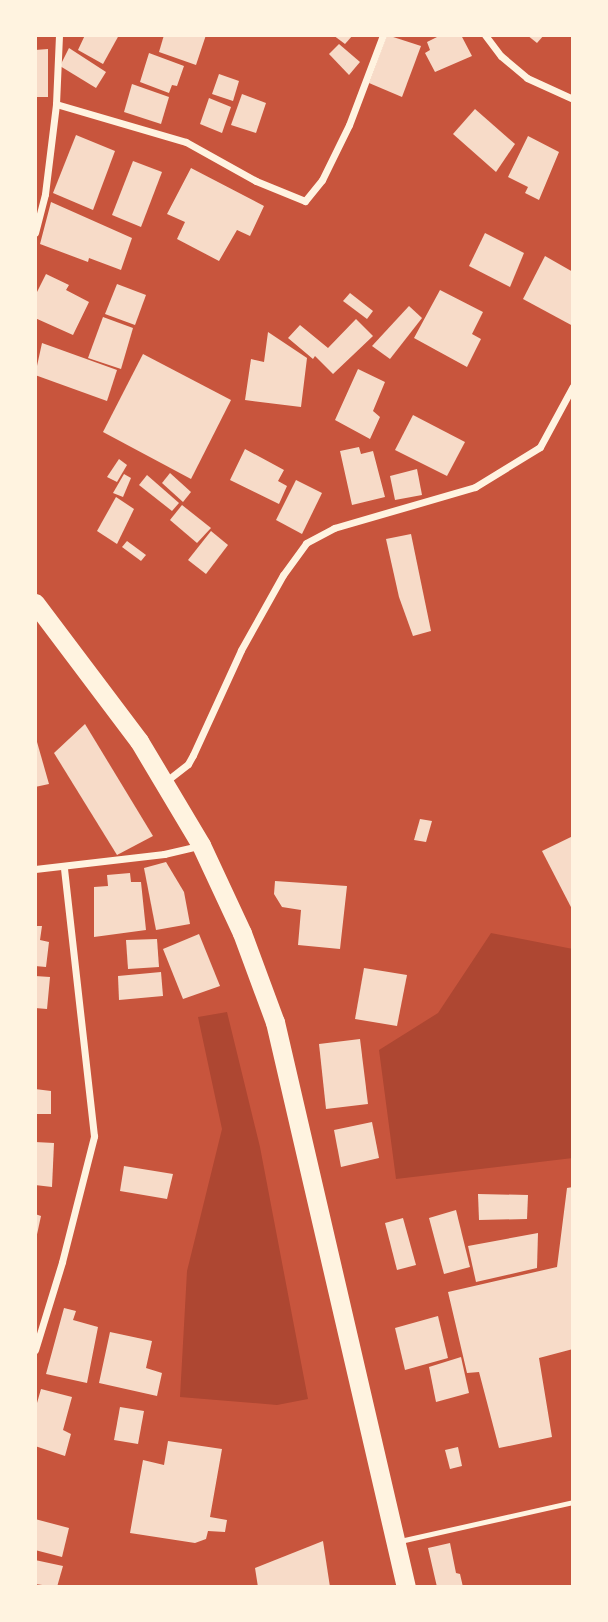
<!DOCTYPE html>
<style>
body{margin:0}
#map{position:relative;width:608px;height:1622px;overflow:hidden;background:#c8553d;font-family:"PT Sans",sans-serif}
div>[style]{position:absolute}
[style*='--x']{left:calc(var(--x)*1px);top:calc(var(--y)*1px);width:calc(var(--w)*1px);rotate:calc(var(--a)*1deg)}
.green>*{inset:0;background:#ae4732}
.building>*{inset:0;background:#f7dbc8}
.service>*{height:5px;margin:-2.5px;padding:0 2.5px;transform-origin:2.5px;border-radius:2.5px;background:#fff3e0}
.minor>*{height:7px;margin:-3.5px;padding:0 3.5px;transform-origin:3.5px;border-radius:3.5px;background:#fff3e0}
.trunk>*{height:19px;margin:-9.5px;padding:0 9.5px;transform-origin:9.5px;border-radius:9.5px;background:#fff3e0}
span{translate:-50% -50%;white-space:nowrap;text-align:center;line-height:1.15;-webkit-text-stroke:5px #fff3e0;paint-order:stroke}
.frame{position:absolute;inset:0;border:37px solid #fff3e0;pointer-events:none}
</style>
<div id="map">
<div class="green">
<div style="clip-path:polygon(491px 933px,573px 949px,573px 1158px,396px 1179px,379px 1050px,438px 1013px)"></div>
<div style="clip-path:polygon(227px 1012px,260px 1147px,308px 1399px,277px 1405px,180px 1397px,187px 1271px,222px 1129px,198px 1017px)"></div>
</div>
<div class="building">
<div style="clip-path:polygon(85px 35px,119px 35px,103px 64px,78px 50px)"></div>
<div style="clip-path:polygon(164px 35px,206px 35px,196px 65px,159px 52px)"></div>
<div style="clip-path:polygon(333px 35px,353px 35px,345px 44px)"></div>
<div style="clip-path:polygon(387px 35px,421px 46px,402px 97px,369px 83px)"></div>
<div style="clip-path:polygon(441px 35px,461px 35px,472px 56px,435px 72px,425px 53px,430px 50px,427px 42px)"></div>
<div style="clip-path:polygon(527px 35px,544px 35px,537px 43px)"></div>
<div style="clip-path:polygon(339px 44px,360px 62px,349px 75px,329px 54px)"></div>
<div style="clip-path:polygon(69px 48px,106px 72px,96px 88px,60px 66px)"></div>
<div style="clip-path:polygon(48px 49px,48px 97px,35px 97px,35px 50px)"></div>
<div style="clip-path:polygon(149px 53px,184px 66px,177px 86px,172px 85px,169px 93px,140px 82px)"></div>
<div style="clip-path:polygon(219px 74px,239px 81px,233px 101px,212px 94px)"></div>
<div style="clip-path:polygon(132px 84px,169px 97px,161px 124px,124px 112px)"></div>
<div style="clip-path:polygon(242px 94px,266px 103px,256px 133px,231px 125px)"></div>
<div style="clip-path:polygon(209px 98px,231px 107px,222px 133px,200px 124px)"></div>
<div style="clip-path:polygon(475px 109px,515px 144px,496px 172px,453px 134px)"></div>
<div style="clip-path:polygon(76px 135px,115px 151px,93px 210px,53px 193px)"></div>
<div style="clip-path:polygon(528px 136px,559px 152px,539px 200px,525px 193px,528px 187px,508px 177px)"></div>
<div style="clip-path:polygon(133px 161px,162px 172px,141px 227px,112px 215px)"></div>
<div style="clip-path:polygon(191px 168px,264px 206px,250px 236px,237px 230px,219px 261px,177px 239px,185px 222px,167px 214px)"></div>
<div style="clip-path:polygon(51px 202px,132px 238px,121px 270px,89px 258px,88px 262px,40px 244px)"></div>
<div style="clip-path:polygon(485px 233px,524px 253px,510px 287px,469px 266px)"></div>
<div style="clip-path:polygon(545px 256px,573px 272px,573px 326px,523px 299px)"></div>
<div style="clip-path:polygon(46px 274px,69px 285px,66px 290px,89px 302px,73px 335px,35px 318px,35px 296px)"></div>
<div style="clip-path:polygon(117px 284px,146px 295px,135px 325px,105px 314px)"></div>
<div style="clip-path:polygon(440px 290px,483px 312px,472px 334px,481px 339px,467px 367px,414px 338px)"></div>
<div style="clip-path:polygon(350px 293px,373px 311px,367px 319px,343px 301px)"></div>
<div style="clip-path:polygon(409px 306px,422px 318px,390px 359px,372px 346px)"></div>
<div style="clip-path:polygon(103px 317px,133px 328px,121px 369px,88px 358px)"></div>
<div style="clip-path:polygon(356px 319px,373px 336px,333px 374px,315px 356px,313px 359px,288px 338px,300px 325px,328px 348px)"></div>
<div style="clip-path:polygon(268px 332px,307px 358px,301px 407px,245px 400px,251px 359px,264px 362px)"></div>
<div style="clip-path:polygon(42px 343px,117px 370px,107px 401px,35px 375px)"></div>
<div style="clip-path:polygon(143px 354px,231px 400px,191px 479px,103px 432px)"></div>
<div style="clip-path:polygon(358px 369px,385px 382px,373px 411px,380px 417px,370px 439px,335px 420px)"></div>
<div style="clip-path:polygon(413px 415px,465px 442px,447px 476px,395px 450px)"></div>
<div style="clip-path:polygon(359px 447px,361px 454px,373px 451px,385px 497px,352px 505px,340px 451px)"></div>
<div style="clip-path:polygon(245px 449px,284px 470px,278px 481px,287px 486px,279px 504px,230px 480px)"></div>
<div style="clip-path:polygon(119px 459px,127px 465px,117px 482px,107px 477px)"></div>
<div style="clip-path:polygon(417px 469px,422px 495px,395px 500px,390px 476px)"></div>
<div style="clip-path:polygon(170px 473px,191px 492px,183px 502px,162px 483px)"></div>
<div style="clip-path:polygon(124px 474px,131px 478px,123px 497px,113px 493px)"></div>
<div style="clip-path:polygon(147px 475px,179px 503px,172px 511px,139px 485px)"></div>
<div style="clip-path:polygon(296px 480px,322px 493px,302px 534px,276px 520px)"></div>
<div style="clip-path:polygon(116px 497px,134px 509px,117px 544px,97px 531px)"></div>
<div style="clip-path:polygon(182px 505px,211px 528px,197px 543px,170px 520px)"></div>
<div style="clip-path:polygon(211px 531px,228px 545px,206px 574px,188px 560px)"></div>
<div style="clip-path:polygon(411px 534px,431px 631px,413px 636px,399px 597px,386px 539px)"></div>
<div style="clip-path:polygon(127px 541px,146px 555px,141px 561px,122px 547px)"></div>
<div style="clip-path:polygon(85px 724px,153px 836px,117px 855px,54px 753px)"></div>
<div style="clip-path:polygon(35px 735px,49px 784px,35px 787px)"></div>
<div style="clip-path:polygon(420px 819px,432px 821px,426px 842px,414px 840px)"></div>
<div style="clip-path:polygon(573px 836px,573px 911px,542px 851px)"></div>
<div style="clip-path:polygon(166px 862px,184px 892px,190px 924px,156px 930px,144px 868px)"></div>
<div style="clip-path:polygon(130px 873px,131px 882px,141px 882px,146px 930px,94px 937px,94px 887px,108px 886px,107px 875px)"></div>
<div style="clip-path:polygon(275px 881px,347px 886px,340px 949px,298px 945px,301px 910px,282px 907px,274px 894px)"></div>
<div style="clip-path:polygon(35px 926px,42px 926px,40px 940px,49px 942px,46px 967px,35px 966px)"></div>
<div style="clip-path:polygon(199px 934px,220px 986px,183px 999px,163px 949px)"></div>
<div style="clip-path:polygon(157px 939px,159px 967px,128px 969px,126px 940px)"></div>
<div style="clip-path:polygon(364px 968px,407px 975px,397px 1026px,355px 1019px)"></div>
<div style="clip-path:polygon(161px 972px,163px 996px,119px 1000px,118px 976px)"></div>
<div style="clip-path:polygon(35px 976px,50px 977px,47px 1009px,35px 1008px)"></div>
<div style="clip-path:polygon(360px 1039px,368px 1104px,326px 1109px,319px 1044px)"></div>
<div style="clip-path:polygon(35px 1089px,51px 1091px,51px 1114px,35px 1114px)"></div>
<div style="clip-path:polygon(372px 1122px,379px 1158px,341px 1167px,334px 1130px)"></div>
<div style="clip-path:polygon(35px 1142px,54px 1143px,52px 1187px,35px 1185px)"></div>
<div style="clip-path:polygon(124px 1166px,173px 1174px,167px 1199px,120px 1191px)"></div>
<div style="clip-path:polygon(573px 1187px,573px 1349px,539px 1358px,552px 1437px,499px 1448px,479px 1372px,467px 1373px,448px 1292px,557px 1267px,567px 1188px)"></div>
<div style="clip-path:polygon(478px 1194px,528px 1195px,527px 1219px,479px 1220px)"></div>
<div style="clip-path:polygon(456px 1210px,470px 1267px,444px 1274px,429px 1218px)"></div>
<div style="clip-path:polygon(35px 1214px,41px 1216px,36px 1239px,35px 1239px)"></div>
<div style="clip-path:polygon(403px 1218px,416px 1265px,397px 1270px,385px 1223px)"></div>
<div style="clip-path:polygon(538px 1233px,537px 1268px,476px 1282px,468px 1246px)"></div>
<div style="clip-path:polygon(64px 1308px,76px 1311px,73px 1320px,98px 1327px,87px 1383px,46px 1374px)"></div>
<div style="clip-path:polygon(438px 1316px,448px 1358px,405px 1370px,395px 1328px)"></div>
<div style="clip-path:polygon(110px 1332px,152px 1341px,146px 1368px,162px 1373px,157px 1396px,99px 1383px)"></div>
<div style="clip-path:polygon(461px 1357px,469px 1393px,436px 1402px,429px 1367px)"></div>
<div style="clip-path:polygon(41px 1389px,72px 1397px,63px 1430px,71px 1434px,65px 1456px,35px 1446px,35px 1410px)"></div>
<div style="clip-path:polygon(120px 1407px,144px 1411px,138px 1444px,114px 1440px)"></div>
<div style="clip-path:polygon(168px 1441px,222px 1449px,210px 1517px,227px 1520px,225px 1532px,208px 1531px,206px 1539px,195px 1543px,130px 1533px,143px 1460px,164px 1465px)"></div>
<div style="clip-path:polygon(458px 1447px,462px 1466px,450px 1469px,445px 1450px)"></div>
<div style="clip-path:polygon(35px 1519px,69px 1528px,62px 1557px,35px 1550px)"></div>
<div style="clip-path:polygon(323px 1541px,330px 1587px,258px 1587px,255px 1568px)"></div>
<div style="clip-path:polygon(450px 1543px,456px 1573px,460px 1574px,463px 1587px,437px 1587px,428px 1548px)"></div>
<div style="clip-path:polygon(35px 1560px,63px 1566px,57px 1587px,35px 1584px)"></div>
</div>
<div class="service">
<div style="--x:400;--y:1541;--w:177;--a:-12.7"></div>
</div>
<div class="minor">
<div style="--x:485;--y:35;--w:26;--a:53"></div>
<div style="--x:501;--y:56;--w:34;--a:40"></div>
<div style="--x:527;--y:78;--w:51;--a:24.5"></div>
<div style="--x:56;--y:104;--w:135;--a:16.3"></div>
<div style="--x:186;--y:142;--w:80;--a:29.1"></div>
<div style="--x:256;--y:181;--w:53;--a:22.2"></div>
<div style="--x:305;--y:201;--w:27;--a:-51"></div>
<div style="--x:322;--y:180;--w:61;--a:-63.9"></div>
<div style="--x:349;--y:125;--w:96;--a:-69.3"></div>
<div style="--x:35;--y:233;--w:40;--a:-75.6"></div>
<div style="--x:45;--y:194;--w:91;--a:-83"></div>
<div style="--x:56;--y:104;--w:69;--a:-87.5"></div>
<div style="--x:165;--y:782;--w:29;--a:-38"></div>
<div style="--x:188;--y:764;--w:10;--a:-61"></div>
<div style="--x:193;--y:755;--w:115;--a:-65.4"></div>
<div style="--x:241;--y:650;--w:86;--a:-60.8"></div>
<div style="--x:283;--y:575;--w:39;--a:-54"></div>
<div style="--x:306;--y:543;--w:32;--a:-28"></div>
<div style="--x:334;--y:528;--w:147;--a:-16.2"></div>
<div style="--x:475;--y:487;--w:76;--a:-31.6"></div>
<div style="--x:540;--y:447;--w:69;--a:-61.6"></div>
<div style="--x:35;--y:869;--w:130;--a:-6.6"></div>
<div style="--x:164;--y:854;--w:37;--a:-13"></div>
<div style="--x:35;--y:1350;--w:92;--a:-72.9"></div>
<div style="--x:62;--y:1262;--w:130;--a:-75.7"></div>
<div style="--x:94;--y:1136;--w:271;--a:-96.4"></div>
</div>
<div class="trunk">
<div style="--x:35;--y:603;--w:173;--a:53"></div>
<div style="--x:139;--y:741;--w:121;--a:59.2"></div>
<div style="--x:201;--y:845;--w:97;--a:65"></div>
<div style="--x:242;--y:933;--w:95;--a:69.7"></div>
<div style="--x:275;--y:1022;--w:580;--a:76.95"></div>
</div>
<div class="frame"></div>
</div>
